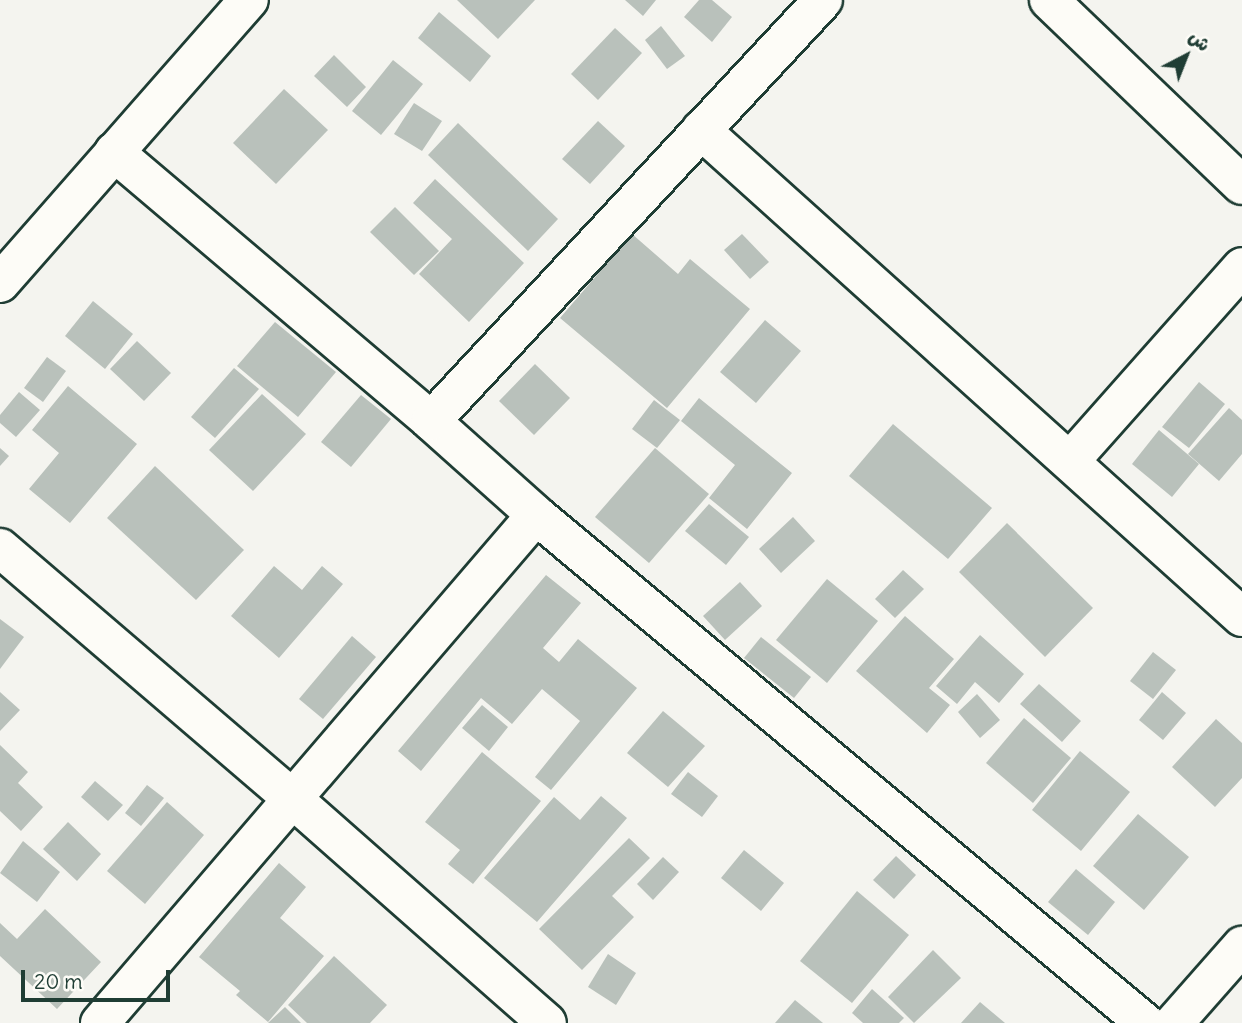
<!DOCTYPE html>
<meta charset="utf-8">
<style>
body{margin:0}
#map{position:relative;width:1242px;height:1023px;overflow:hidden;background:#f4f4ef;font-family:Delius,"Playpen Sans Arabic",sans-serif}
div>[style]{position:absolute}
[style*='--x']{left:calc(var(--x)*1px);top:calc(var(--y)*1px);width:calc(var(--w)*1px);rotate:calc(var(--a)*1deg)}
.building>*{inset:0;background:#b9c1bb}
.roads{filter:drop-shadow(2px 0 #1f3d34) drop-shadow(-2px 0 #1f3d34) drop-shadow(0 2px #1f3d34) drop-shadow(0 -2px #1f3d34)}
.street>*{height:38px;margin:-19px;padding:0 19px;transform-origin:19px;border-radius:19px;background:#fdfcf7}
span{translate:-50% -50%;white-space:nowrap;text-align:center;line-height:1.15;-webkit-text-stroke:6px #fdfcf7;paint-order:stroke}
.north{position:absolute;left:1151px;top:21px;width:70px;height:70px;-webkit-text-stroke:5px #fdfcf7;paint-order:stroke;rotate:42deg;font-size:19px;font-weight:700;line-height:28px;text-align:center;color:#1f3d34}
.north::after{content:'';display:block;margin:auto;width:24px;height:32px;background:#1f3d34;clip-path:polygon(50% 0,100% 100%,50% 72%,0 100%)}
.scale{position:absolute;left:21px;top:970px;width:149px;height:32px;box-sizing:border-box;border:4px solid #1f3d34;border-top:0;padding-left:9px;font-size:21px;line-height:24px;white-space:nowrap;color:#1f3d34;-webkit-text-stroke:5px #fdfcf7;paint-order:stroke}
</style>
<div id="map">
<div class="building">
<div style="clip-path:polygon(457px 0,535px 0,498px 39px)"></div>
<div style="clip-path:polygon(625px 0,656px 0,643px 16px)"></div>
<div style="clip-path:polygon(699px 0,712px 0,732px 17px,712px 42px,684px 17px)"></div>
<div style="clip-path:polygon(439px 12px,491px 56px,470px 82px,418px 38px)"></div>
<div style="clip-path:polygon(661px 26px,685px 56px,667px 69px,645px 40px)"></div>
<div style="clip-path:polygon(615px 28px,642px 53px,598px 100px,571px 74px)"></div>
<div style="clip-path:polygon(334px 55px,366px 87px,347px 107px,314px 76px)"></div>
<div style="clip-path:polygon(393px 60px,423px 84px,381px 135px,352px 111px)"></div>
<div style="clip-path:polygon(284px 89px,328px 130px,276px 184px,233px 143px)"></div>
<div style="clip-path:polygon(414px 103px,442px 121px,422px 151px,394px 134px)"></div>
<div style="clip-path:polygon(598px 121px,625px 146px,590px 184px,562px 159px)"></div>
<div style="clip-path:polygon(458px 123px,558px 219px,528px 251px,428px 155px)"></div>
<div style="clip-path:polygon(435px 179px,524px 263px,469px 322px,419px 274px,452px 239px,413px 203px)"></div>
<div style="clip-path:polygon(395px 207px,439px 251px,414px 275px,370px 232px)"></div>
<div style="clip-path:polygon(632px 234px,678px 274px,690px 259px,750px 309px,667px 408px,560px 318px)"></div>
<div style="clip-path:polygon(742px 234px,769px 262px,750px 279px,724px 250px)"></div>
<div style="clip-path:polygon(93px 301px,133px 334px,105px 369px,65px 336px)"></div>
<div style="clip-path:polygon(765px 320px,801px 351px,756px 403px,720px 372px)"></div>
<div style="clip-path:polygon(275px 322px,336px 372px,298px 417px,237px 366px)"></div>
<div style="clip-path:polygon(137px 341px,171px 373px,144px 401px,110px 369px)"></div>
<div style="clip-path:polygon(47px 357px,66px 371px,43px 402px,24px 388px)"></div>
<div style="clip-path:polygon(535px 364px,570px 398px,534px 435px,499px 401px)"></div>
<div style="clip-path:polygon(234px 368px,259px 389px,215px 438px,191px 417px)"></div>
<div style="clip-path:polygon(1199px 382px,1225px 404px,1189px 448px,1162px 427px)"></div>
<div style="clip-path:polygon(68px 386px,137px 444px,70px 523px,29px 489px,59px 453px,32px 430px)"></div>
<div style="clip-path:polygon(19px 392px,40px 410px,16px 437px,0 423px,0 415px)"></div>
<div style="clip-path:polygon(262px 394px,306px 434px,253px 491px,209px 450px)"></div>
<div style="clip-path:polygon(361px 395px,391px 419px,351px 467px,321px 442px)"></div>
<div style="clip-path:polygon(699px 398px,792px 473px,747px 529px,709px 498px,735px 465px,681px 421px)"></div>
<div style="clip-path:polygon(654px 400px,680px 420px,657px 448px,632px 429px)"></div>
<div style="clip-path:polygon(1229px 408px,1242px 420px,1242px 454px,1219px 481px,1188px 454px)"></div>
<div style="clip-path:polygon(893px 424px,992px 508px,948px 559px,849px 476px)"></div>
<div style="clip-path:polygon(1159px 430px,1199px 464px,1172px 497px,1132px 464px)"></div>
<div style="clip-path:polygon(0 448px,9px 456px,0 466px)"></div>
<div style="clip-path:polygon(655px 448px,709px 494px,649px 563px,595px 517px)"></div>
<div style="clip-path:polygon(155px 466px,244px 550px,196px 600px,107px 518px)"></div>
<div style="clip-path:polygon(709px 504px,749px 537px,726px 565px,685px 531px)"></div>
<div style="clip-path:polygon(793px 517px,815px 541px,781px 573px,759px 549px)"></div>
<div style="clip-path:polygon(1007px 523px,1093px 608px,1045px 657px,959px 572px)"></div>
<div style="clip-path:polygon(274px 566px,302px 590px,322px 566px,343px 584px,279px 658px,231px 616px)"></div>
<div style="clip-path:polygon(903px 570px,924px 589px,895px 618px,875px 599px)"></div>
<div style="clip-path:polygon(546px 575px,581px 603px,543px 648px,559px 662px,578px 639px,637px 688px,551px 790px,535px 777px,580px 721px,542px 689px,512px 724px,481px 698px,421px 771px,398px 751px)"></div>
<div style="clip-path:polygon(827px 579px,878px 621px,827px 683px,776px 640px)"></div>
<div style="clip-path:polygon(740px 582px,762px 606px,725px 640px,703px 616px)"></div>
<div style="clip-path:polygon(905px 616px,954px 659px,929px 688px,950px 705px,927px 733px,856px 671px)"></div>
<div style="clip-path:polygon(0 619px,24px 637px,0 669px)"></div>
<div style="clip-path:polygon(980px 635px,1024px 674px,999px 703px,975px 682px,957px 704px,936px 686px)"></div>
<div style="clip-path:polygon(352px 636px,376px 657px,323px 719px,299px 699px)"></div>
<div style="clip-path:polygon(761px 637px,811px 677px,794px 698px,744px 658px)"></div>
<div style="clip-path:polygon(1153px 652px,1176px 670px,1153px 699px,1130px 681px)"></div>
<div style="clip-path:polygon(1039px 684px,1081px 721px,1062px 742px,1020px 704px)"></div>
<div style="clip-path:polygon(0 692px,20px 710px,0 731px)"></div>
<div style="clip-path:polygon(1162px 692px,1186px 713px,1163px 740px,1139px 720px)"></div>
<div style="clip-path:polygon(977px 694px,1000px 720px,980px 738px,958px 712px)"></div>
<div style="clip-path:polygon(482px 705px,508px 727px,489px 751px,462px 728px)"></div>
<div style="clip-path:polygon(663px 711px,705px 746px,668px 787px,627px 753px)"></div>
<div style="clip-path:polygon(1024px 718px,1071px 758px,1033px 803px,986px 763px)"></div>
<div style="clip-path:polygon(1216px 719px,1242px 743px,1242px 778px,1215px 807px,1172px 767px)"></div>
<div style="clip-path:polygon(0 745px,28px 772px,18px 783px,43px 807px,21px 831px,0 811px)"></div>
<div style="clip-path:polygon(1080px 751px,1130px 792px,1081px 851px,1032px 810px)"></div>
<div style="clip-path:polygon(482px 752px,541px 801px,473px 884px,448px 864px,460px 850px,425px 822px)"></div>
<div style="clip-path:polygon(688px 772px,718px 796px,702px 817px,671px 794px)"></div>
<div style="clip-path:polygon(95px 781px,123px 805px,108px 821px,81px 797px)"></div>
<div style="clip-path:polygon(147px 785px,164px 798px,141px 826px,125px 813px)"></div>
<div style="clip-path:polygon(601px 796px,627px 818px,537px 922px,484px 878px,554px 797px,580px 820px)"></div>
<div style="clip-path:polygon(167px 802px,204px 835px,145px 904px,107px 871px)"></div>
<div style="clip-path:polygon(1138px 814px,1189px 857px,1144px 910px,1093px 866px)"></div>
<div style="clip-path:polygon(68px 822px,101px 854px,77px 881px,43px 849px)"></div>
<div style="clip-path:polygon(629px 838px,650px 858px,612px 896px,634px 917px,582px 970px,539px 929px)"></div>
<div style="clip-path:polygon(23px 841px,60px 872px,37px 902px,0 873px)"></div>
<div style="clip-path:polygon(744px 850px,784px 883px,761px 911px,721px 878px)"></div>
<div style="clip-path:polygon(896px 856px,916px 875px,894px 899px,873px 880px)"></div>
<div style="clip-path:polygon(663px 857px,679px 872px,653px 900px,637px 884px)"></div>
<div style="clip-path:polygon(279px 863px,306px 887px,280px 918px,324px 956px,268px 1022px,236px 995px,240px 991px,199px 957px)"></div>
<div style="clip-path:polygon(1076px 869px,1115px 902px,1088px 935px,1048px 902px)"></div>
<div style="clip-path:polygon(857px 891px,909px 935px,852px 1003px,800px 961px)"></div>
<div style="clip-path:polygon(45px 909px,101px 962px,57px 1009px,0 956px,0 923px,17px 939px)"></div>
<div style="clip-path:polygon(933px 950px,961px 978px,914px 1023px,888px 997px)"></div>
<div style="clip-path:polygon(608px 954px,636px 973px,616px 1005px,588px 987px)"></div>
<div style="clip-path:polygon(334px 956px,387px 1005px,370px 1023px,307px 1023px,288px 1005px)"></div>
<div style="clip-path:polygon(872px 989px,904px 1018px,899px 1023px,863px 1023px,852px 1013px)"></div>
<div style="clip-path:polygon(795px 1000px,823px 1023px,775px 1023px)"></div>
<div style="clip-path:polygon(980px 1002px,1005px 1023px,961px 1023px)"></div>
<div style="clip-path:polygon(285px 1007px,301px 1023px,268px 1023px)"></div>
</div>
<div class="roads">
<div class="street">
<div style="--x:1049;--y:0;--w:267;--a:43.8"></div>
<div style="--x:701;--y:130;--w:728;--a:41.99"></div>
<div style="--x:114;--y:152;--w:416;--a:40.3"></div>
<div style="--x:431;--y:421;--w:141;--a:41.8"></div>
<div style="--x:536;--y:515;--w:793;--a:39.83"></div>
<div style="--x:0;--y:283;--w:377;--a:-48.7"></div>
<div style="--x:431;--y:421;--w:575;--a:-47.04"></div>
<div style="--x:1070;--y:461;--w:259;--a:-48.4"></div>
<div style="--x:0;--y:548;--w:387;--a:40.6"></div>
<div style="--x:294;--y:800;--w:337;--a:41.4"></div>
<div style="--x:100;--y:1023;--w:669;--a:-49.36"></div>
<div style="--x:1174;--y:1023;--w:103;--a:-48.6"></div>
</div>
</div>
<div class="north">ش</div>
<div class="scale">20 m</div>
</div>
